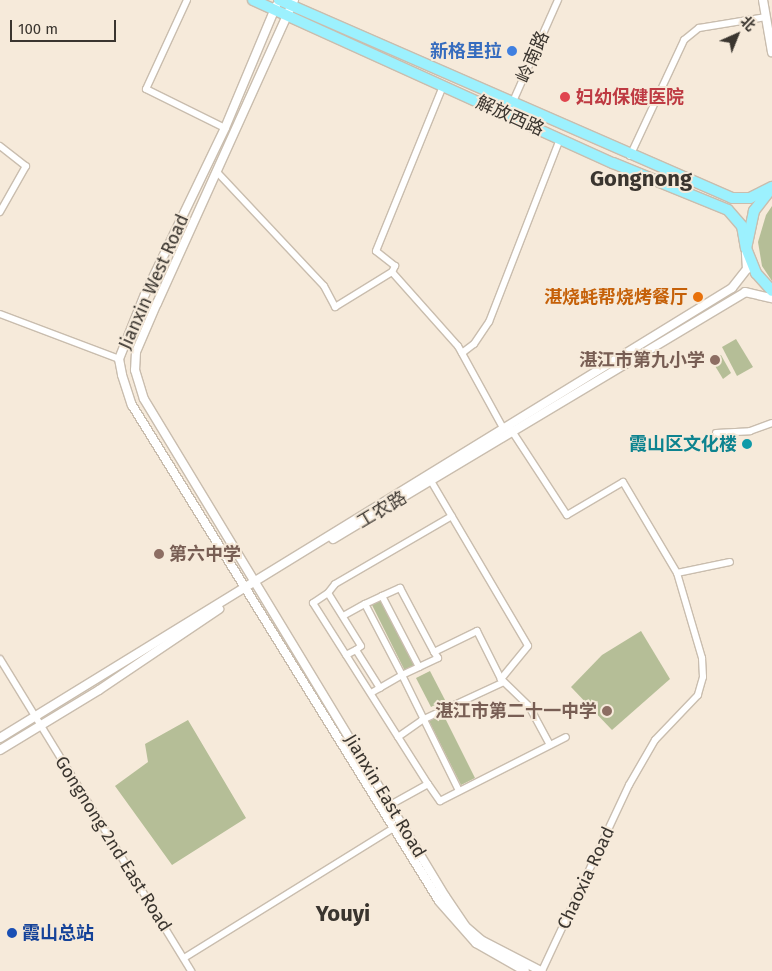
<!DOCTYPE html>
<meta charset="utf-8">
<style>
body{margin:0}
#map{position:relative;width:772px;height:971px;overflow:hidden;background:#f6eada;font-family:"Fira Sans","Noto Sans SC",sans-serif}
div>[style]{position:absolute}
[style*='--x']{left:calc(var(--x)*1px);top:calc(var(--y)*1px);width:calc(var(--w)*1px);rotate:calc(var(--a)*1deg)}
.green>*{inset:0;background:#b5be97}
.roads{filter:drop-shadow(1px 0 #c9bdae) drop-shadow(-1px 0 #c9bdae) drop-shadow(0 1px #c9bdae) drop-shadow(0 -1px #c9bdae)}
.minor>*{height:6px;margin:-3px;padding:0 3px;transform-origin:3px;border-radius:3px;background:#fff}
.tertiary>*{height:8px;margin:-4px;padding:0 4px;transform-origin:4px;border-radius:4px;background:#fff}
.primary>*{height:10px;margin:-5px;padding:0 5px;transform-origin:5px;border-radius:5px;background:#9cf1fe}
.dots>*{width:14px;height:14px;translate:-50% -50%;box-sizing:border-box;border:2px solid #f6eada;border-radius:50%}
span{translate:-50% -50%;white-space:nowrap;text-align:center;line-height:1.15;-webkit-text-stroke:4px #f6eada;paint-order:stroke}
.shop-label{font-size:18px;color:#366cbe;font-weight:700}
.right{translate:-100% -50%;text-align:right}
.street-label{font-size:18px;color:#3a352f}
.health-label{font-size:18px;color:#be3a42;font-weight:700}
.left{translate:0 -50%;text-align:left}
.food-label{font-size:18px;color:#c56008;font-weight:700}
.education-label{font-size:18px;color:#785e54;font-weight:700}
.culture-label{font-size:18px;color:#0d838f;font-weight:700}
.transit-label{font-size:18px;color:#164399;font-weight:700}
.district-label{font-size:22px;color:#3a352f;font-weight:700}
.north{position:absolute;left:712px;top:10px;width:50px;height:50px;-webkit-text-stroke:4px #f6eada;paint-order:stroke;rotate:44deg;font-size:14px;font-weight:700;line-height:20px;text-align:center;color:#3a352f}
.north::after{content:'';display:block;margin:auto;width:18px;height:22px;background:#3a352f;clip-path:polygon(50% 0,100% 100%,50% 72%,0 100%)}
.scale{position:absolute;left:10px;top:20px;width:106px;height:22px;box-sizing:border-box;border:2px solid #3a352f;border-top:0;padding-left:6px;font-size:15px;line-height:18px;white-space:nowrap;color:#3a352f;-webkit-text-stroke:4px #f6eada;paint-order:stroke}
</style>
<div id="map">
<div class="green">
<div style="clip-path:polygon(772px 206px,772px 281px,762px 266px,758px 242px,766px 215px)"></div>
<div style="clip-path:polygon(736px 339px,753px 367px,737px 376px,722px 347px)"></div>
<div style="clip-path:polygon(721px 355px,731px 373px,723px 379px,712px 361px)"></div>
<div style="clip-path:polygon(381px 598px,416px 666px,405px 671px,371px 603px)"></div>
<div style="clip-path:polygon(641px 631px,670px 679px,612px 730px,571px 687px,602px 655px)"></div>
<div style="clip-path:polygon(430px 671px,445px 700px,431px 707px,416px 678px)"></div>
<div style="clip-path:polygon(443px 714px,475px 778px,461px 785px,429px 721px)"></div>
<div style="clip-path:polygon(188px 720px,246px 818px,172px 865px,115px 786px,148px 762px,145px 744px)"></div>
</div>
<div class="roads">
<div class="minor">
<div style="--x:187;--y:0;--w:98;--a:114.7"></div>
<div style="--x:146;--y:89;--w:88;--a:26.3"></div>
<div style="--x:507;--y:115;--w:126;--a:-66.1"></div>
<div style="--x:0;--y:146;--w:33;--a:38"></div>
<div style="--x:26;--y:166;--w:53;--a:119.5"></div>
<div style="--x:630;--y:156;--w:128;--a:-65"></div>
<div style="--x:684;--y:40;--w:19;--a:-39"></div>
<div style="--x:699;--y:28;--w:68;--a:-9.3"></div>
<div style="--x:217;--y:172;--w:156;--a:46.8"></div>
<div style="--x:324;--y:286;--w:24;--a:62"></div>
<div style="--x:335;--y:307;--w:67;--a:-31.6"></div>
<div style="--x:392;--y:272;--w:99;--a:48.3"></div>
<div style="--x:458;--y:346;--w:94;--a:61.2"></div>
<div style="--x:392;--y:272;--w:7;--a:-63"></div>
<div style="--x:395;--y:266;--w:24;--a:-142"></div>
<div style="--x:376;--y:251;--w:178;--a:-67.9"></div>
<div style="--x:0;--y:314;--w:127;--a:20.7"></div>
<div style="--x:462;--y:353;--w:15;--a:-37"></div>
<div style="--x:474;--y:344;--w:27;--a:-56"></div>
<div style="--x:489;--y:322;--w:196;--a:-68.8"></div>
<div style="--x:510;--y:428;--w:104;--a:56.8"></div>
<div style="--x:567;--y:515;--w:65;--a:-30.5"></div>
<div style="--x:623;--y:482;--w:106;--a:59.3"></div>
<div style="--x:677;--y:573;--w:89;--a:73.6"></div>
<div style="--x:702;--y:658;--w:19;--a:87"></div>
<div style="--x:703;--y:677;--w:19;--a:106"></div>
<div style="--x:698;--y:695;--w:62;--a:133.7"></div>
<div style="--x:655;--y:740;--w:52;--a:120"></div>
<div style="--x:629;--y:785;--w:205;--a:115.1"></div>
<div style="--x:716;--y:433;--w:34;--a:-3"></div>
<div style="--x:750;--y:431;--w:23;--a:-20"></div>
<div style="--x:431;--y:481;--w:191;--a:59.5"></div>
<div style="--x:528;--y:646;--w:43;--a:129.3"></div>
<div style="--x:501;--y:679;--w:39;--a:44"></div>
<div style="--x:529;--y:706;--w:44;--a:61.7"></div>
<div style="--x:677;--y:573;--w:54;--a:-11.7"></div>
<div style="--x:328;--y:593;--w:11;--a:-52"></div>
<div style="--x:335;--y:584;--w:135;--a:-30.2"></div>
<div style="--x:382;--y:596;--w:20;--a:-24"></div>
<div style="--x:400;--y:588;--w:72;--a:62"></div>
<div style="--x:365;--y:604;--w:19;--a:-25"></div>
<div style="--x:382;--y:596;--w:80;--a:62.5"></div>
<div style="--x:419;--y:667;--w:21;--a:-25"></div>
<div style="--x:438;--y:658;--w:7;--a:-124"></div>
<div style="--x:434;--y:652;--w:48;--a:-26"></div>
<div style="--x:477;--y:631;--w:54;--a:63.4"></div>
<div style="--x:343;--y:616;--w:25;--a:-29"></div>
<div style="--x:365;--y:604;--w:80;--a:62.5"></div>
<div style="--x:402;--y:675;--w:19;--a:-25"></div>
<div style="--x:356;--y:650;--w:6;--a:-39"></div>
<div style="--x:361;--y:646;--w:62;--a:-121.9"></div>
<div style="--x:328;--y:593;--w:18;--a:146"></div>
<div style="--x:313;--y:603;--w:214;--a:57.6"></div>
<div style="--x:428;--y:784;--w:43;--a:151.1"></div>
<div style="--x:346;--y:655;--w:11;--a:-27"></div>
<div style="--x:356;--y:650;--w:45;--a:57.7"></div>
<div style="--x:0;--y:659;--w:366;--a:58.5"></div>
<div style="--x:371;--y:693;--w:36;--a:-30"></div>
<div style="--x:402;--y:675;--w:129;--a:63.8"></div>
<div style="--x:398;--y:737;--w:29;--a:-35"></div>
<div style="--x:422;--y:720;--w:90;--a:-24.9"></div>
<div style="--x:428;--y:784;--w:21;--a:55"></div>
<div style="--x:440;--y:801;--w:141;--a:-26.9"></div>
<div style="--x:184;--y:958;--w:247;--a:-31.8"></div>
</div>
<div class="tertiary">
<div style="--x:294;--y:0;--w:333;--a:114.3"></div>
<div style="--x:157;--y:303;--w:53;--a:113.2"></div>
<div style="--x:136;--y:352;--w:18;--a:93"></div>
<div style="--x:135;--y:370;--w:30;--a:73"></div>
<div style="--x:144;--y:399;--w:581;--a:58.8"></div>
<div style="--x:445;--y:896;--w:36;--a:56"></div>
<div style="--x:465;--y:926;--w:21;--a:41"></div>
<div style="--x:481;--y:940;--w:68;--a:27.3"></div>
<div style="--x:763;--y:0;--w:53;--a:80.2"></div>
<div style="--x:276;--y:6;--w:132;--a:112.7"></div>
<div style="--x:225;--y:128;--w:184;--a:115.7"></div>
<div style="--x:145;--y:294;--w:70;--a:111.8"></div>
<div style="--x:119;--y:359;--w:16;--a:79"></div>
<div style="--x:122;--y:375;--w:32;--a:72"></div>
<div style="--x:132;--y:405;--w:583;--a:58.24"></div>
<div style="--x:439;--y:901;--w:56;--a:48.6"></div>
<div style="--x:476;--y:943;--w:56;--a:29.7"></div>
<div style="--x:333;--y:539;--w:480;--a:-30.9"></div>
<div style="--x:745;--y:292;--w:28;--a:13"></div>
<div style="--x:0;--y:738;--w:859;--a:-31.58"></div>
<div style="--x:732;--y:288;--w:24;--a:-52"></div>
<div style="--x:747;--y:269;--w:16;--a:-94"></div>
<div style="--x:0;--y:750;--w:116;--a:-31.2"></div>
<div style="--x:99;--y:690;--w:145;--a:-34"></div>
</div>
<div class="primary">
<div style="--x:253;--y:0;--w:395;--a:24.4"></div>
<div style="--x:613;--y:163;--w:124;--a:22.2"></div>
<div style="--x:728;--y:210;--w:21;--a:49"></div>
<div style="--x:742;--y:226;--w:22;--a:80"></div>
<div style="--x:279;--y:0;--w:494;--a:23.6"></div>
<div style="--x:732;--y:198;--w:18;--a:0"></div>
<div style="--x:750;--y:198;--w:25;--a:-27"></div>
<div style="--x:771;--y:189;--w:28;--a:128"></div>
<div style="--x:754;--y:211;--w:38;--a:102"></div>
<div style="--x:746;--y:248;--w:27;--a:68"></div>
<div style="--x:756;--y:273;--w:24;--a:48"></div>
</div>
</div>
<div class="dots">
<div style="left:512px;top:51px;background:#3f7fe0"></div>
<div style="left:565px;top:97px;background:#e0444e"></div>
<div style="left:698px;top:297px;background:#e8710a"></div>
<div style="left:715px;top:360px;background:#8d6e63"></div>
<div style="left:747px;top:444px;background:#0f9aa8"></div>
<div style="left:159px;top:554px;background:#8d6e63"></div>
<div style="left:607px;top:711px;background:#8d6e63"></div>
<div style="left:12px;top:933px;background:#1a4fb4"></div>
</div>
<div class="shop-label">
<span class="right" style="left:502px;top:51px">新格里拉</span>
</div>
<div class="street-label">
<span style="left:533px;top:57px;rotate:-66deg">岭南路</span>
<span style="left:510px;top:116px;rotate:24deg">解放西路</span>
<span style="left:154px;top:282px;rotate:-66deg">Jianxin West Road</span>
<span style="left:382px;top:510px;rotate:-31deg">工农路</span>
<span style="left:385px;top:796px;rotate:59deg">Jianxin East Road</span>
<span style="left:113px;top:844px;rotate:58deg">Gongnong 2nd East Road</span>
<span style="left:586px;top:878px;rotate:-65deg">Chaoxia Road</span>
</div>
<div class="health-label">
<span class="left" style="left:576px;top:97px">妇幼保健医院</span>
</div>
<div class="food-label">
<span class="right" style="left:688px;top:297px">湛烧蚝帮烧烤餐厅</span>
</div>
<div class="education-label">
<span class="right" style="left:705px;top:360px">湛江市第九小学</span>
<span class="left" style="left:169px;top:554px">第六中学</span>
<span class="right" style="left:597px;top:711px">湛江市第二十一中学</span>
</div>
<div class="culture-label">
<span class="right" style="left:737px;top:444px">霞山区文化楼</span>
</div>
<div class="transit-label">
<span class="left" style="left:22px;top:933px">霞山总站</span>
</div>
<div class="district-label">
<span style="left:641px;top:179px">Gongnong</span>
<span style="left:343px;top:914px">Youyi</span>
</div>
<div class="north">北</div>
<div class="scale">100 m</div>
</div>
